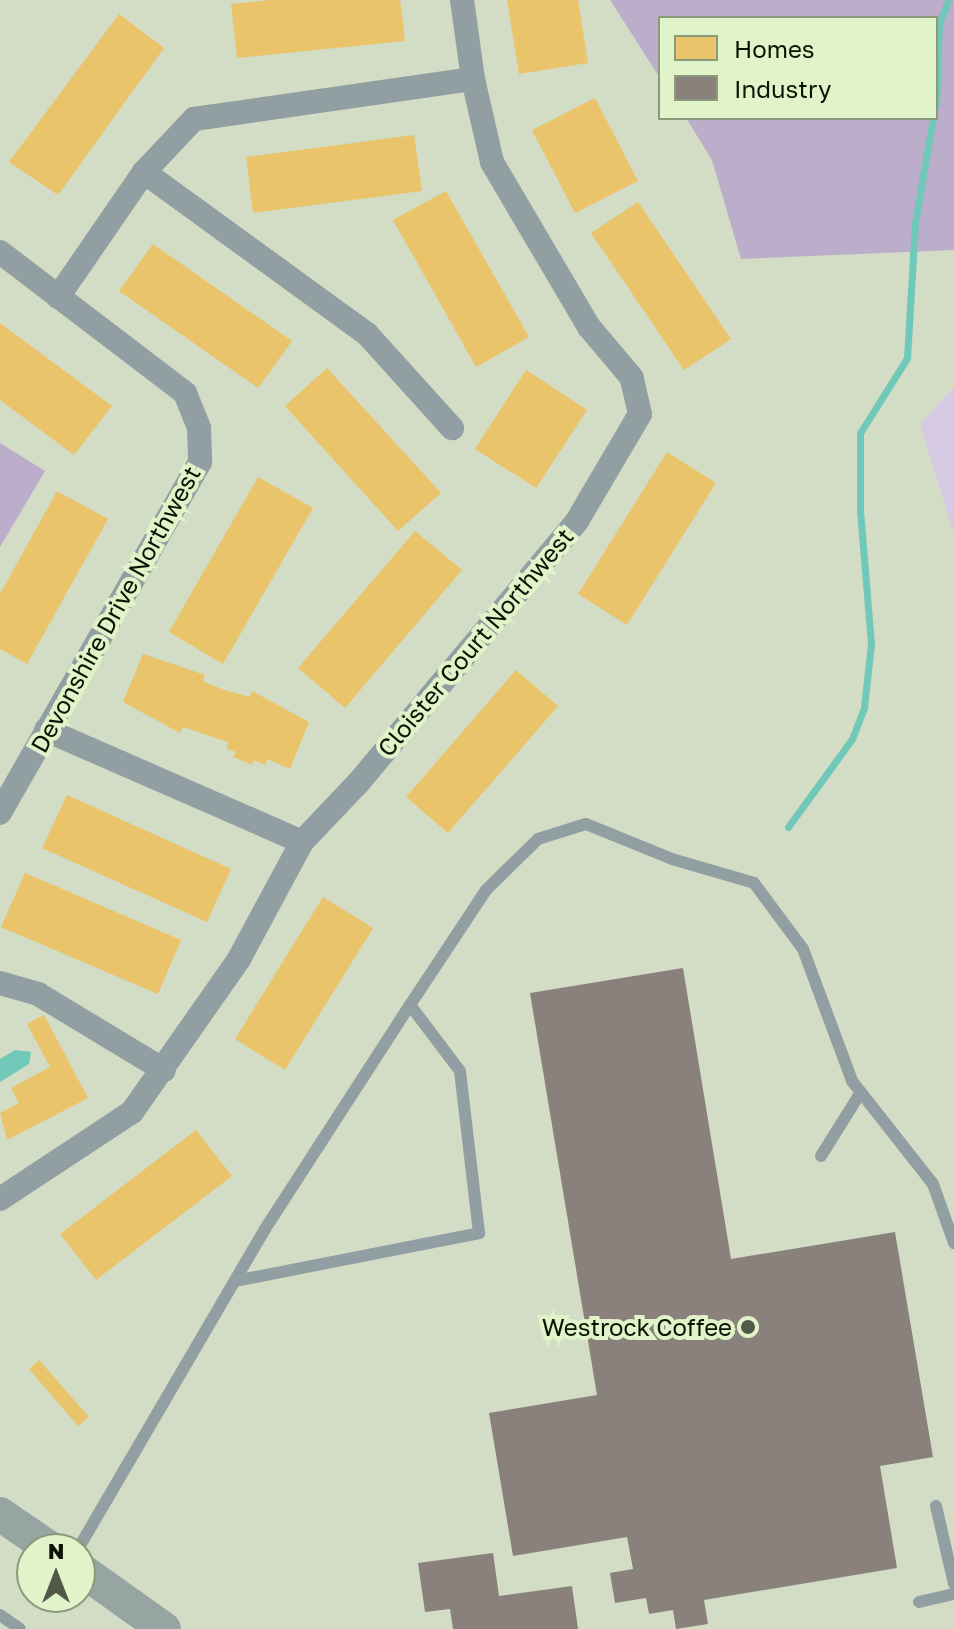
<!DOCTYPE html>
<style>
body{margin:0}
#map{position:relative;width:954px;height:1629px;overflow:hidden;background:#d3dcc5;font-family:"Golos Text",sans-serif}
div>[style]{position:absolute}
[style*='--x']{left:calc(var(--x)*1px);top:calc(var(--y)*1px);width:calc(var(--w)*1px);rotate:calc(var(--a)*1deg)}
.green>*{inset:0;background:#d6c9e4}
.forest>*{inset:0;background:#bcadca}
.water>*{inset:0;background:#70c8b9}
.homes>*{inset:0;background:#e9c46a}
.industry>*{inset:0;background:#8a817c}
.stream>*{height:7px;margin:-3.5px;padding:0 3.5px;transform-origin:3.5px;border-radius:3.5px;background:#70c8b9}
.lane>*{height:12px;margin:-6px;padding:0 6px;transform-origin:6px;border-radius:6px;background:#929fa2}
.street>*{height:24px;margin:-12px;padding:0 12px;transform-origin:12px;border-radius:12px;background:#929fa2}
.secondary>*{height:34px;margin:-17px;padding:0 17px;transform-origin:17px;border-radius:17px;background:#97a5a2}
.dots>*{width:22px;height:22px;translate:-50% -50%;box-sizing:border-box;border:4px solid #e1f3c8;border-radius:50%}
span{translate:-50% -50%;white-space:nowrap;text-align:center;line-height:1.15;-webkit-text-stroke:8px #e1f3c8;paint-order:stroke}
.street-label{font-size:24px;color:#0c1204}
.poi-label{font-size:24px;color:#0c1204}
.right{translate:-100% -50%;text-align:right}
.legend{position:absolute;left:658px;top:16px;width:280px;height:104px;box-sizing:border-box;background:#e1f3c8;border:2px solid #8c997a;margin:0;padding:10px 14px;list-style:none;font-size:24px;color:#0c1204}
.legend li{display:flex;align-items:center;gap:16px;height:40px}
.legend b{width:40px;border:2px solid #8c997a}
.north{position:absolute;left:16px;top:1533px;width:80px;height:80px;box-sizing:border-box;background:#e1f3c8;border:2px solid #8c997a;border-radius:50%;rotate:0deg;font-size:22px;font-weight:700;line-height:32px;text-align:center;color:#0c1204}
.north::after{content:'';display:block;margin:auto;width:28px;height:36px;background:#525948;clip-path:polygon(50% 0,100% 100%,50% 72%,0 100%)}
</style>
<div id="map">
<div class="green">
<div style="clip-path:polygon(954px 387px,954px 533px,920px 425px)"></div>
</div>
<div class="forest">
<div style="clip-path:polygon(610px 0,954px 0,954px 250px,741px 259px,712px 160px,686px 118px,936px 118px,936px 18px,660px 18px,660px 78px)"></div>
<div style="clip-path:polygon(0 443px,45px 471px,0 547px)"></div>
</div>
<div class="water">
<div style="clip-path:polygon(15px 1050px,31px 1052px,29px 1064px,0 1082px,0 1059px)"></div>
</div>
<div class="homes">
<div style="clip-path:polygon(271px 0,400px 0,405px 41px,237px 58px,231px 4px)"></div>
<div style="clip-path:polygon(507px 0,578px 0,588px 63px,519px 74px)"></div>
<div style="clip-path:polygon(119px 14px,164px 48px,58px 195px,9px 162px)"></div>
<div style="clip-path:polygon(595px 98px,638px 181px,575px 213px,532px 130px)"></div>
<div style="clip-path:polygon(414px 135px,422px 191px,253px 213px,246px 157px)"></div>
<div style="clip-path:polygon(446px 191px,529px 337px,476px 367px,393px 220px)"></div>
<div style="clip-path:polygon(638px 202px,731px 339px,684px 370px,591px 233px)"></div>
<div style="clip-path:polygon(153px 244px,292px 341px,258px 388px,119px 291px)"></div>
<div style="clip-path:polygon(0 323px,112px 406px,74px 455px,0 400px)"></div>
<div style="clip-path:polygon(327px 368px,441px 493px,398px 531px,285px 406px)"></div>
<div style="clip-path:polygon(526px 370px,587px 410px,536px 488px,475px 449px)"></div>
<div style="clip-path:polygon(667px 452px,716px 483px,627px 625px,578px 594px)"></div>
<div style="clip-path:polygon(258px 477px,313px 508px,223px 664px,169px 632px)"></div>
<div style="clip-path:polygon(57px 491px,108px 519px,27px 664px,0 649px,0 594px)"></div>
<div style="clip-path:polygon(415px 531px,462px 570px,345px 708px,298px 668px)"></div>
<div style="clip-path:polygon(143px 654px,205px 675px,203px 681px,224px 690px,250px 697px,252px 691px,309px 722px,290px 769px,267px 759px,265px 765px,254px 760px,252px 765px,233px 757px,236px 752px,227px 749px,228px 742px,183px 727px,180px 733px,123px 702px)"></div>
<div style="clip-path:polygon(516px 670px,558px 706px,448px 833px,406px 797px)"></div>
<div style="clip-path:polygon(67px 795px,231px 869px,207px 922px,42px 848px)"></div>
<div style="clip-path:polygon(25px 873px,181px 940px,158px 994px,1px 927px)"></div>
<div style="clip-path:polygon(323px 897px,373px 928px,285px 1070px,235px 1039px)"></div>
<div style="clip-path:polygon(44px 1015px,88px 1098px,7px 1140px,0 1113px,19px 1103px,11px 1088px,50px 1067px,27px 1024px)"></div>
<div style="clip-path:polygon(196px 1130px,232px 1176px,96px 1280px,60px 1234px)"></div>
<div style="clip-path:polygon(39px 1360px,89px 1417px,78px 1426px,29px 1369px)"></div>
</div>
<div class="industry">
<div style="clip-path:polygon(683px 968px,731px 1259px,895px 1232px,933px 1457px,880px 1466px,897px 1568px,704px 1600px,708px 1624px,676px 1629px,673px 1610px,649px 1614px,646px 1598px,615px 1603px,610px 1573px,633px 1569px,627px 1537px,513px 1556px,489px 1413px,597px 1395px,530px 993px)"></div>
<div style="clip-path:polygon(493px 1553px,499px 1596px,572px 1586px,578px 1629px,453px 1629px,450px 1609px,425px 1612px,418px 1563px)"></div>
</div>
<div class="stream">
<div style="--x:936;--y:105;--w:81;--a:-87.9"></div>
<div style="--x:939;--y:24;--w:26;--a:-69"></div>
<div style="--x:788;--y:827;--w:109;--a:-54"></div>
<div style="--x:852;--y:739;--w:34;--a:-69"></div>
<div style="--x:864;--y:707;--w:63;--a:-83.7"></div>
<div style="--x:871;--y:644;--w:135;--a:-94.7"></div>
<div style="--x:860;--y:509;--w:76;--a:-90"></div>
<div style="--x:860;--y:433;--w:89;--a:-57.9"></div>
<div style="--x:907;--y:358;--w:135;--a:-86.6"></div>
<div style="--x:915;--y:223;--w:107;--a:-80.3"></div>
</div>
<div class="lane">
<div style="--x:821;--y:1156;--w:75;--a:-58"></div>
<div style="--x:235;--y:1281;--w:249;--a:-11.1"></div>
<div style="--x:479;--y:1233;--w:163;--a:-96.7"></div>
<div style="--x:460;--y:1071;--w:83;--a:-127.1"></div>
<div style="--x:936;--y:1506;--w:80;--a:77"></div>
<div style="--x:78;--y:1549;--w:371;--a:-59.7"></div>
<div style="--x:265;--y:1229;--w:267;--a:-57.1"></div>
<div style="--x:410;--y:1005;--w:138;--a:-56.5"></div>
<div style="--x:486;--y:890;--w:73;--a:-44.4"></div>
<div style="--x:538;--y:839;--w:50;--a:-17.4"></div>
<div style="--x:586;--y:824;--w:93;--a:22.1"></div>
<div style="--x:672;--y:859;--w:85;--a:16.3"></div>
<div style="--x:754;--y:883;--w:82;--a:53.4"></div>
<div style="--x:803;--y:949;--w:141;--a:69.6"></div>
<div style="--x:852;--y:1081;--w:131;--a:51.8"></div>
<div style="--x:933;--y:1184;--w:63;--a:70.4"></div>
<div style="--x:919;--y:1602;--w:36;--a:-13"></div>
<div style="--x:0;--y:1615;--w:24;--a:35"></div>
</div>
<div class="street">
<div style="--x:144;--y:172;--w:276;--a:36"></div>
<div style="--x:367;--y:334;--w:127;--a:47.9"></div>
<div style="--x:0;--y:252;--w:233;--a:37.3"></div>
<div style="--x:185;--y:393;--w:38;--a:68"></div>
<div style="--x:199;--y:428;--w:34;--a:88"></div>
<div style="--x:200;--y:462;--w:404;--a:119.7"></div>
<div style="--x:58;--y:297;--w:152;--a:-55.5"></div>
<div style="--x:144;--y:172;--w:73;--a:-46.7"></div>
<div style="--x:194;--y:119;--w:282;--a:-8.2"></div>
<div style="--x:46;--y:730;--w:279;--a:23.6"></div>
<div style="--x:0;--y:983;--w:40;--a:16"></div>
<div style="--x:38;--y:994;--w:147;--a:31.1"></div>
<div style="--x:0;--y:1199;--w:158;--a:-33.4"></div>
<div style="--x:132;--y:1112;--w:187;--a:-55"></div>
<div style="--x:239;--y:959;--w:133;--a:-61.7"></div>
<div style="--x:302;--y:842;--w:83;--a:-46.5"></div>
<div style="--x:359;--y:782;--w:340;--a:-50.1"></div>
<div style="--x:577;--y:521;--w:124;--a:-59.5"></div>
<div style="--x:640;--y:414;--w:37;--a:-103"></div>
<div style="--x:632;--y:378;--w:67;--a:-130.1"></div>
<div style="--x:589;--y:327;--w:191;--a:-120.5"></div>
<div style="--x:492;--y:162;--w:85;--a:-102.9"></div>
<div style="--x:473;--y:79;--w:80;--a:-97.9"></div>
</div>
<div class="secondary">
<div style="--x:0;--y:1514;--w:62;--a:34.5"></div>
<div style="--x:80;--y:1569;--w:103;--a:35.5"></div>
</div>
<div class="dots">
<div style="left:748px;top:1327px;background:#525948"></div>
</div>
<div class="street-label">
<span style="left:115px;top:609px;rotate:-61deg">Devonshire Drive Northwest</span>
<span style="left:475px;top:642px;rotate:-50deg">Cloister Court Northwest</span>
</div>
<div class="poi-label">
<span class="right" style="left:732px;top:1327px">Westrock Coffee</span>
</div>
<ul class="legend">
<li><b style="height:22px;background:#e9c46a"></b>Homes</li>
<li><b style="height:22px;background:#8a817c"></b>Industry</li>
</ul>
<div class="north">N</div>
</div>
